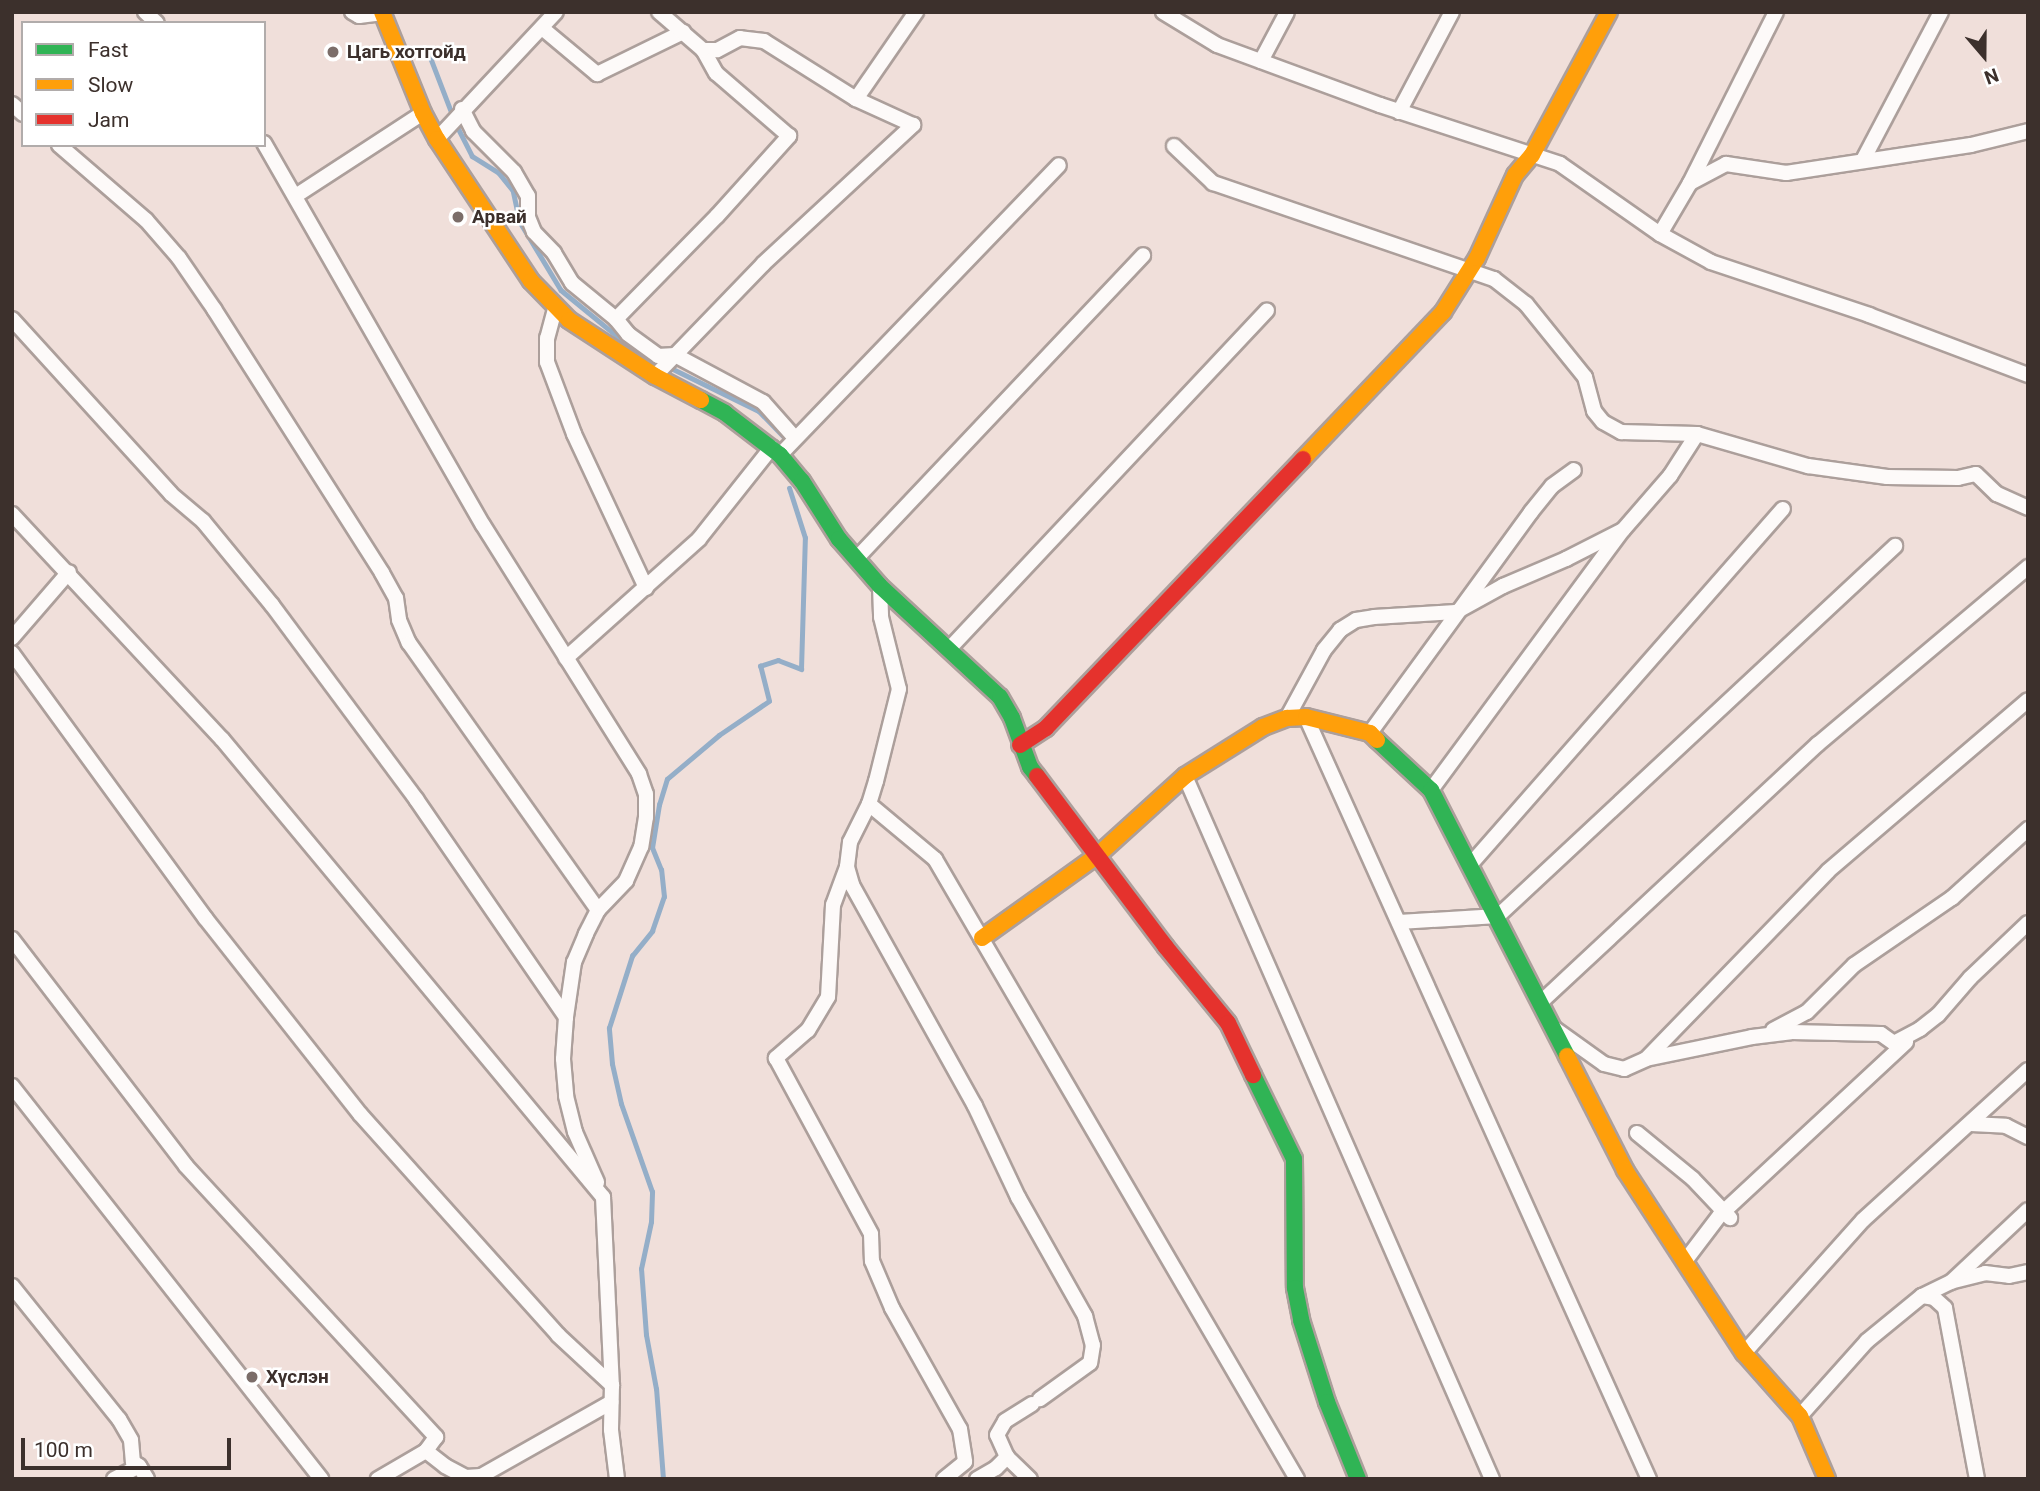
<!DOCTYPE html>
<meta charset="utf-8">
<style>
body{margin:0}
#map{position:relative;width:2040px;height:1491px;overflow:hidden;background:#f0dfda;font-family:Roboto,sans-serif}
div>[style]{position:absolute}
[style*='--x']{left:calc(var(--x)*1px);top:calc(var(--y)*1px);width:calc(var(--w)*1px);rotate:calc(var(--a)*1deg)}
.stream>*{height:4.5px;margin:-2.25px;padding:0 2.25px;transform-origin:2.25px;border-radius:2.25px;background:#94aec8}
.roads{filter:drop-shadow(2px 0 #ac9f9b) drop-shadow(-2px 0 #ac9f9b) drop-shadow(0 2px #ac9f9b) drop-shadow(0 -2px #ac9f9b)}
.street>*{height:14px;margin:-7px;padding:0 7px;transform-origin:7px;border-radius:7px;background:#fdfaf9}
.fast>*{height:16px;margin:-8px;padding:0 8px;transform-origin:8px;border-radius:8px;background:#30b455}
.slow>*{height:16px;margin:-8px;padding:0 8px;transform-origin:8px;border-radius:8px;background:#ff9f0a}
.jam>*{height:16px;margin:-8px;padding:0 8px;transform-origin:8px;border-radius:8px;background:#e5322d}
.dots>*{width:19px;height:19px;translate:-50% -50%;box-sizing:border-box;border:4px solid #fff;border-radius:50%}
span{translate:-50% -50%;white-space:nowrap;text-align:center;line-height:1.15;-webkit-text-stroke:5px #fff;paint-order:stroke}
.poi-label{font-size:19px;color:#3c302c;font-weight:700}
.left{translate:0 -50%;text-align:left}
.frame{position:absolute;inset:0;border:14px solid #3c302c;pointer-events:none}
.legend{position:absolute;left:21px;top:21px;width:245px;height:126px;box-sizing:border-box;background:#fff;border:2px solid #b1acab;margin:0;padding:9px 12px;list-style:none;font-size:21px;color:#3c302c}
.legend li{display:flex;align-items:center;gap:14px;height:35px}
.legend b{width:35px;border:2px solid #b1acab}
.north{position:absolute;left:1949px;top:21px;width:70px;height:70px;-webkit-text-stroke:5px #fff;paint-order:stroke;rotate:160deg;font-size:19px;font-weight:700;line-height:28px;text-align:center;color:#3c302c}
.north::after{content:'';display:block;margin:auto;width:24px;height:32px;background:#3c302c;clip-path:polygon(50% 0,100% 100%,50% 72%,0 100%)}
.scale{position:absolute;left:21px;top:1438px;width:210px;height:32px;box-sizing:border-box;border:4px solid #3c302c;border-top:0;padding-left:9px;font-size:21px;line-height:24px;white-space:nowrap;color:#3c302c;-webkit-text-stroke:5px #fff;paint-order:stroke}
</style>
<div id="map">
<div class="stream">
<div style="--x:428;--y:51;--w:70;--a:69"></div>
<div style="--x:456;--y:124;--w:36;--a:63"></div>
<div style="--x:472;--y:156;--w:32;--a:32"></div>
<div style="--x:499;--y:173;--w:22;--a:51"></div>
<div style="--x:513;--y:190;--w:33;--a:78"></div>
<div style="--x:520;--y:222;--w:79;--a:58.9"></div>
<div style="--x:561;--y:290;--w:94;--a:39.4"></div>
<div style="--x:634;--y:350;--w:19;--a:28"></div>
<div style="--x:669;--y:367;--w:100;--a:26.1"></div>
<div style="--x:759;--y:411;--w:39;--a:46"></div>
<div style="--x:663;--y:1479;--w:90;--a:-94.4"></div>
<div style="--x:656;--y:1389;--w:55;--a:-100.5"></div>
<div style="--x:646;--y:1335;--w:66;--a:-94.3"></div>
<div style="--x:641;--y:1269;--w:48;--a:-78"></div>
<div style="--x:651;--y:1222;--w:30;--a:-88"></div>
<div style="--x:652;--y:1192;--w:93;--a:-109.4"></div>
<div style="--x:621;--y:1104;--w:41;--a:-102.7"></div>
<div style="--x:612;--y:1064;--w:36;--a:-95"></div>
<div style="--x:609;--y:1028;--w:76;--a:-72.3"></div>
<div style="--x:632;--y:956;--w:32;--a:-51"></div>
<div style="--x:652;--y:931;--w:36;--a:-71"></div>
<div style="--x:664;--y:897;--w:27;--a:-96"></div>
<div style="--x:661;--y:870;--w:24;--a:-112"></div>
<div style="--x:652;--y:848;--w:44;--a:-80.8"></div>
<div style="--x:659;--y:805;--w:27;--a:-73"></div>
<div style="--x:667;--y:779;--w:68;--a:-40.2"></div>
<div style="--x:719;--y:735;--w:60;--a:-34.2"></div>
<div style="--x:769;--y:701;--w:36;--a:-104"></div>
<div style="--x:760;--y:666;--w:19;--a:-18"></div>
<div style="--x:778;--y:660;--w:25;--a:21"></div>
<div style="--x:801;--y:669;--w:131;--a:-88.3"></div>
<div style="--x:805;--y:538;--w:52;--a:-107.7"></div>
</div>
<div class="roads">
<div class="street">
<div style="--x:145;--y:12;--w:16;--a:43"></div>
<div style="--x:352;--y:12;--w:8;--a:30"></div>
<div style="--x:359;--y:16;--w:24;--a:-7"></div>
<div style="--x:1163;--y:12;--w:63;--a:31.4"></div>
<div style="--x:1217;--y:45;--w:174;--a:20.2"></div>
<div style="--x:1380;--y:105;--w:189;--a:18.1"></div>
<div style="--x:1560;--y:164;--w:122;--a:35"></div>
<div style="--x:1660;--y:234;--w:58;--a:28.8"></div>
<div style="--x:1711;--y:262;--w:167;--a:18.5"></div>
<div style="--x:1869;--y:315;--w:170;--a:20.7"></div>
<div style="--x:542;--y:28;--w:72;--a:39.9"></div>
<div style="--x:597;--y:74;--w:96;--a:-26"></div>
<div style="--x:1261;--y:61;--w:55;--a:-62"></div>
<div style="--x:856;--y:99;--w:106;--a:-55.4"></div>
<div style="--x:12;--y:104;--w:15;--a:42"></div>
<div style="--x:462;--y:109;--w:25;--a:63"></div>
<div style="--x:473;--y:131;--w:58;--a:45"></div>
<div style="--x:514;--y:172;--w:28;--a:60"></div>
<div style="--x:528;--y:196;--w:21;--a:90"></div>
<div style="--x:528;--y:217;--w:16;--a:68"></div>
<div style="--x:534;--y:232;--w:29;--a:46"></div>
<div style="--x:554;--y:253;--w:35;--a:59"></div>
<div style="--x:572;--y:283;--w:57;--a:39.3"></div>
<div style="--x:616;--y:319;--w:19;--a:51"></div>
<div style="--x:628;--y:334;--w:37;--a:36"></div>
<div style="--x:658;--y:356;--w:17;--a:-3"></div>
<div style="--x:675;--y:355;--w:100;--a:28.1"></div>
<div style="--x:763;--y:402;--w:48;--a:48.4"></div>
<div style="--x:1399;--y:112;--w:113;--a:-62.1"></div>
<div style="--x:437;--y:139;--w:174;--a:-46.9"></div>
<div style="--x:264;--y:143;--w:440;--a:60.2"></div>
<div style="--x:483;--y:525;--w:294;--a:57.9"></div>
<div style="--x:639;--y:774;--w:21;--a:71"></div>
<div style="--x:646;--y:794;--w:23;--a:90"></div>
<div style="--x:646;--y:817;--w:30;--a:99"></div>
<div style="--x:641;--y:847;--w:37;--a:114"></div>
<div style="--x:626;--y:881;--w:40;--a:134"></div>
<div style="--x:598;--y:910;--w:27;--a:117"></div>
<div style="--x:586;--y:934;--w:30;--a:113"></div>
<div style="--x:574;--y:962;--w:56;--a:98.3"></div>
<div style="--x:566;--y:1017;--w:42;--a:94.1"></div>
<div style="--x:563;--y:1059;--w:37;--a:85"></div>
<div style="--x:566;--y:1096;--w:37;--a:76"></div>
<div style="--x:575;--y:1132;--w:55;--a:66.3"></div>
<div style="--x:59;--y:145;--w:115;--a:40.8"></div>
<div style="--x:146;--y:220;--w:50;--a:49"></div>
<div style="--x:179;--y:258;--w:62;--a:55.5"></div>
<div style="--x:214;--y:309;--w:313;--a:57.5"></div>
<div style="--x:382;--y:573;--w:29;--a:61"></div>
<div style="--x:396;--y:598;--w:22;--a:82"></div>
<div style="--x:399;--y:620;--w:25;--a:67"></div>
<div style="--x:409;--y:643;--w:327;--a:54.7"></div>
<div style="--x:1174;--y:146;--w:54;--a:43.5"></div>
<div style="--x:1213;--y:183;--w:297;--a:18.9"></div>
<div style="--x:1494;--y:279;--w:41;--a:38"></div>
<div style="--x:1526;--y:304;--w:94;--a:51.1"></div>
<div style="--x:1585;--y:377;--w:35;--a:75"></div>
<div style="--x:1594;--y:411;--w:14;--a:51"></div>
<div style="--x:1603;--y:422;--w:21;--a:29"></div>
<div style="--x:1621;--y:432;--w:76;--a:1.5"></div>
<div style="--x:1697;--y:434;--w:116;--a:16.1"></div>
<div style="--x:1808;--y:466;--w:80;--a:7.9"></div>
<div style="--x:1887;--y:477;--w:71;--a:0.8"></div>
<div style="--x:1958;--y:478;--w:18;--a:-13"></div>
<div style="--x:1976;--y:474;--w:29;--a:44"></div>
<div style="--x:1997;--y:494;--w:34;--a:24"></div>
<div style="--x:1863;--y:160;--w:167;--a:-62.2"></div>
<div style="--x:1690;--y:183;--w:41;--a:-27.8"></div>
<div style="--x:1726;--y:164;--w:61;--a:8.5"></div>
<div style="--x:1786;--y:173;--w:187;--a:-8.6"></div>
<div style="--x:1971;--y:145;--w:59;--a:-13.8"></div>
<div style="--x:297;--y:195;--w:150;--a:-33.1"></div>
<div style="--x:1660;--y:234;--w:59;--a:-59.5"></div>
<div style="--x:1690;--y:183;--w:191;--a:-63.3"></div>
<div style="--x:555;--y:309;--w:30;--a:105"></div>
<div style="--x:547;--y:338;--w:24;--a:90"></div>
<div style="--x:547;--y:362;--w:77;--a:69.4"></div>
<div style="--x:574;--y:434;--w:170;--a:64.9"></div>
<div style="--x:12;--y:319;--w:236;--a:47.7"></div>
<div style="--x:171;--y:494;--w:42;--a:40.2"></div>
<div style="--x:203;--y:521;--w:109;--a:50.6"></div>
<div style="--x:272;--y:605;--w:242;--a:53.4"></div>
<div style="--x:416;--y:799;--w:265;--a:55.5"></div>
<div style="--x:616;--y:319;--w:144;--a:-45.6"></div>
<div style="--x:717;--y:216;--w:108;--a:-48"></div>
<div style="--x:789;--y:136;--w:96;--a:-139.2"></div>
<div style="--x:716;--y:73;--w:26;--a:-119"></div>
<div style="--x:655;--y:376;--w:156;--a:-46"></div>
<div style="--x:763;--y:264;--w:205;--a:-42.8"></div>
<div style="--x:913;--y:125;--w:63;--a:-155.5"></div>
<div style="--x:856;--y:99;--w:109;--a:-147.8"></div>
<div style="--x:764;--y:41;--w:24;--a:-173"></div>
<div style="--x:740;--y:38;--w:26;--a:152"></div>
<div style="--x:717;--y:50;--w:14;--a:180"></div>
<div style="--x:703;--y:50;--w:58;--a:-139.2"></div>
<div style="--x:780;--y:455;--w:402;--a:-46.1"></div>
<div style="--x:12;--y:514;--w:308;--a:47"></div>
<div style="--x:222;--y:739;--w:596;--a:50.24"></div>
<div style="--x:603;--y:1197;--w:188;--a:87.3"></div>
<div style="--x:612;--y:1385;--w:45;--a:91.3"></div>
<div style="--x:611;--y:1430;--w:49;--a:83"></div>
<div style="--x:856;--y:559;--w:418;--a:-46.6"></div>
<div style="--x:880;--y:586;--w:31;--a:88"></div>
<div style="--x:881;--y:617;--w:74;--a:76"></div>
<div style="--x:899;--y:689;--w:95;--a:104"></div>
<div style="--x:876;--y:781;--w:24;--a:107"></div>
<div style="--x:869;--y:804;--w:42;--a:116.6"></div>
<div style="--x:850;--y:842;--w:25;--a:97"></div>
<div style="--x:847;--y:867;--w:19;--a:74"></div>
<div style="--x:852;--y:885;--w:253;--a:60.9"></div>
<div style="--x:975;--y:1106;--w:101;--a:64.7"></div>
<div style="--x:1018;--y:1197;--w:137;--a:60.6"></div>
<div style="--x:1085;--y:1316;--w:30;--a:75"></div>
<div style="--x:1093;--y:1345;--w:18;--a:99"></div>
<div style="--x:1090;--y:1363;--w:62;--a:144.2"></div>
<div style="--x:12;--y:638;--w:87;--a:-49.2"></div>
<div style="--x:950;--y:648;--w:463;--a:-46.8"></div>
<div style="--x:12;--y:653;--w:329;--a:53.9"></div>
<div style="--x:206;--y:919;--w:248;--a:51.7"></div>
<div style="--x:360;--y:1114;--w:297;--a:48.1"></div>
<div style="--x:558;--y:1335;--w:74;--a:42.8"></div>
<div style="--x:566;--y:658;--w:178;--a:-41.8"></div>
<div style="--x:699;--y:539;--w:117;--a:-51.6"></div>
<div style="--x:1306;--y:717;--w:836;--a:65.77"></div>
<div style="--x:1287;--y:718;--w:77;--a:-61.4"></div>
<div style="--x:1324;--y:650;--w:26;--a:-51"></div>
<div style="--x:1340;--y:630;--w:19;--a:-32"></div>
<div style="--x:1356;--y:620;--w:18;--a:-9"></div>
<div style="--x:1374;--y:617;--w:82;--a:-3.5"></div>
<div style="--x:1456;--y:612;--w:54;--a:-29"></div>
<div style="--x:1503;--y:586;--w:69;--a:-23.2"></div>
<div style="--x:1566;--y:559;--w:64;--a:-27"></div>
<div style="--x:1623;--y:530;--w:72;--a:-49"></div>
<div style="--x:1670;--y:476;--w:50;--a:-57.3"></div>
<div style="--x:1370;--y:733;--w:273;--a:-53.9"></div>
<div style="--x:1531;--y:512;--w:33;--a:-51"></div>
<div style="--x:1552;--y:486;--w:27;--a:-36"></div>
<div style="--x:1185;--y:776;--w:767;--a:66.41"></div>
<div style="--x:1431;--y:790;--w:322;--a:-53.6"></div>
<div style="--x:869;--y:804;--w:86;--a:39.8"></div>
<div style="--x:935;--y:859;--w:718;--a:59.72"></div>
<div style="--x:1470;--y:865;--w:474;--a:-48.7"></div>
<div style="--x:847;--y:867;--w:40;--a:110.2"></div>
<div style="--x:833;--y:905;--w:92;--a:93.1"></div>
<div style="--x:828;--y:997;--w:39;--a:121"></div>
<div style="--x:808;--y:1030;--w:43;--a:138.8"></div>
<div style="--x:776;--y:1058;--w:200;--a:61.6"></div>
<div style="--x:871;--y:1234;--w:27;--a:88"></div>
<div style="--x:872;--y:1261;--w:51;--a:66.9"></div>
<div style="--x:892;--y:1308;--w:139;--a:60.7"></div>
<div style="--x:960;--y:1429;--w:33;--a:81"></div>
<div style="--x:965;--y:1462;--w:27;--a:141"></div>
<div style="--x:1399;--y:922;--w:99;--a:-3.5"></div>
<div style="--x:1498;--y:916;--w:543;--a:-42.98"></div>
<div style="--x:12;--y:939;--w:286;--a:52.5"></div>
<div style="--x:186;--y:1166;--w:369;--a:47.3"></div>
<div style="--x:436;--y:1437;--w:17;--a:126"></div>
<div style="--x:426;--y:1451;--w:56;--a:149.7"></div>
<div style="--x:1541;--y:1002;--w:379;--a:-43"></div>
<div style="--x:1818;--y:744;--w:275;--a:-40.1"></div>
<div style="--x:1555;--y:1029;--w:60;--a:35.5"></div>
<div style="--x:1604;--y:1064;--w:21;--a:14"></div>
<div style="--x:1624;--y:1069;--w:24;--a:-24"></div>
<div style="--x:1646;--y:1059;--w:108;--a:-11.7"></div>
<div style="--x:1752;--y:1037;--w:39;--a:-7"></div>
<div style="--x:1791;--y:1032;--w:90;--a:1.3"></div>
<div style="--x:1881;--y:1034;--w:16;--a:35"></div>
<div style="--x:1894;--y:1043;--w:30;--a:-28"></div>
<div style="--x:1920;--y:1029;--w:23;--a:-38"></div>
<div style="--x:1938;--y:1015;--w:49;--a:-49.1"></div>
<div style="--x:1970;--y:978;--w:80;--a:-43.5"></div>
<div style="--x:1773;--y:1030;--w:38;--a:-28"></div>
<div style="--x:1807;--y:1012;--w:66;--a:-45"></div>
<div style="--x:1854;--y:965;--w:119;--a:-34.4"></div>
<div style="--x:1952;--y:898;--w:103;--a:-42.2"></div>
<div style="--x:1647;--y:1058;--w:260;--a:-45.9"></div>
<div style="--x:1828;--y:871;--w:263;--a:-40.5"></div>
<div style="--x:12;--y:1086;--w:500;--a:51.8"></div>
<div style="--x:1971;--y:1124;--w:35;--a:3"></div>
<div style="--x:2006;--y:1126;--w:25;--a:27"></div>
<div style="--x:1637;--y:1133;--w:72;--a:39.4"></div>
<div style="--x:1693;--y:1179;--w:54;--a:46.5"></div>
<div style="--x:1685;--y:1261;--w:58;--a:-52.7"></div>
<div style="--x:1720;--y:1215;--w:254;--a:-42.9"></div>
<div style="--x:1954;--y:1281;--w:32;--a:-14"></div>
<div style="--x:1985;--y:1273;--w:24;--a:7"></div>
<div style="--x:2009;--y:1276;--w:19;--a:-12"></div>
<div style="--x:12;--y:1286;--w:171;--a:51.2"></div>
<div style="--x:119;--y:1419;--w:24;--a:60"></div>
<div style="--x:131;--y:1440;--w:22;--a:85"></div>
<div style="--x:133;--y:1462;--w:7;--a:34"></div>
<div style="--x:1922;--y:1296;--w:12;--a:9"></div>
<div style="--x:1934;--y:1298;--w:15;--a:42"></div>
<div style="--x:1945;--y:1308;--w:174;--a:79.4"></div>
<div style="--x:1744;--y:1353;--w:178;--a:-48.2"></div>
<div style="--x:1863;--y:1220;--w:223;--a:-42.3"></div>
<div style="--x:1800;--y:1416;--w:101;--a:-48.2"></div>
<div style="--x:1867;--y:1341;--w:71;--a:-39.3"></div>
<div style="--x:1922;--y:1296;--w:32;--a:-26"></div>
<div style="--x:1951;--y:1282;--w:105;--a:-43.1"></div>
<div style="--x:426;--y:1451;--w:24;--a:38"></div>
<div style="--x:445;--y:1466;--w:24;--a:28"></div>
<div style="--x:466;--y:1477;--w:15;--a:-4"></div>
<div style="--x:481;--y:1476;--w:150;--a:-29.5"></div>
<div style="--x:1007;--y:1457;--w:32;--a:44"></div>
<div style="--x:114;--y:1479;--w:28;--a:-27"></div>
<div style="--x:139;--y:1466;--w:15;--a:58"></div>
<div style="--x:977;--y:1479;--w:22;--a:-30"></div>
<div style="--x:996;--y:1468;--w:16;--a:-45"></div>
<div style="--x:1007;--y:1457;--w:24;--a:-114"></div>
<div style="--x:997;--y:1435;--w:16;--a:-60"></div>
<div style="--x:1005;--y:1421;--w:32;--a:-32"></div>
</div>
<div class="fast">
<div style="--x:701;--y:400;--w:27;--a:28"></div>
<div style="--x:725;--y:413;--w:69;--a:37.4"></div>
<div style="--x:780;--y:455;--w:34;--a:50"></div>
<div style="--x:802;--y:481;--w:69;--a:57.5"></div>
<div style="--x:839;--y:539;--w:62;--a:48.9"></div>
<div style="--x:880;--y:586;--w:163;--a:42.8"></div>
<div style="--x:1000;--y:697;--w:24;--a:60"></div>
<div style="--x:1012;--y:718;--w:52;--a:69.8"></div>
<div style="--x:1030;--y:767;--w:11;--a:52"></div>
<div style="--x:1377;--y:740;--w:74;--a:42.8"></div>
<div style="--x:1431;--y:790;--w:299;--a:62.9"></div>
<div style="--x:1253;--y:1075;--w:93;--a:64"></div>
<div style="--x:1294;--y:1159;--w:129;--a:89.6"></div>
<div style="--x:1295;--y:1288;--w:33;--a:79"></div>
<div style="--x:1301;--y:1320;--w:86;--a:72.4"></div>
<div style="--x:1327;--y:1402;--w:83;--a:68.1"></div>
</div>
<div class="slow">
<div style="--x:382;--y:12;--w:109;--a:67.9"></div>
<div style="--x:423;--y:113;--w:30;--a:62"></div>
<div style="--x:437;--y:139;--w:170;--a:56.5"></div>
<div style="--x:531;--y:281;--w:54;--a:45.7"></div>
<div style="--x:569;--y:320;--w:103;--a:33.1"></div>
<div style="--x:655;--y:376;--w:52;--a:27.6"></div>
<div style="--x:1303;--y:459;--w:203;--a:-46.4"></div>
<div style="--x:1443;--y:312;--w:64;--a:-57.8"></div>
<div style="--x:1477;--y:258;--w:91;--a:-65.4"></div>
<div style="--x:1515;--y:175;--w:26;--a:-50"></div>
<div style="--x:1532;--y:155;--w:162;--a:-61.7"></div>
<div style="--x:982;--y:938;--w:143;--a:-35.6"></div>
<div style="--x:1098;--y:855;--w:118;--a:-42.2"></div>
<div style="--x:1185;--y:776;--w:92;--a:-32.1"></div>
<div style="--x:1263;--y:727;--w:26;--a:-21"></div>
<div style="--x:1287;--y:718;--w:19;--a:-3"></div>
<div style="--x:1306;--y:717;--w:66;--a:14"></div>
<div style="--x:1370;--y:733;--w:10;--a:45"></div>
<div style="--x:1567;--y:1056;--w:128;--a:63"></div>
<div style="--x:1625;--y:1170;--w:218;--a:57"></div>
<div style="--x:1744;--y:1353;--w:84;--a:48.4"></div>
<div style="--x:1800;--y:1416;--w:69;--a:66.8"></div>
</div>
<div class="jam">
<div style="--x:1020;--y:745;--w:31;--a:-33"></div>
<div style="--x:1046;--y:728;--w:372;--a:-46.3"></div>
<div style="--x:1037;--y:776;--w:213;--a:53"></div>
<div style="--x:1165;--y:946;--w:99;--a:50.7"></div>
<div style="--x:1228;--y:1023;--w:58;--a:64.3"></div>
</div>
</div>
<div class="dots">
<div style="left:333px;top:52px;background:#7b6d69"></div>
<div style="left:458px;top:217px;background:#7b6d69"></div>
<div style="left:252px;top:1377px;background:#7b6d69"></div>
</div>
<div class="poi-label">
<span class="left" style="left:347px;top:52px">Цагь хотгойд</span>
<span class="left" style="left:472px;top:217px">Арвай</span>
<span class="left" style="left:266px;top:1377px">Хүслэн</span>
</div>
<div class="frame"></div>
<ul class="legend">
<li><b style="height:9px;background:#30b455"></b>Fast</li>
<li><b style="height:9px;background:#ff9f0a"></b>Slow</li>
<li><b style="height:9px;background:#e5322d"></b>Jam</li>
</ul>
<div class="north">N</div>
<div class="scale">100 m</div>
</div>
